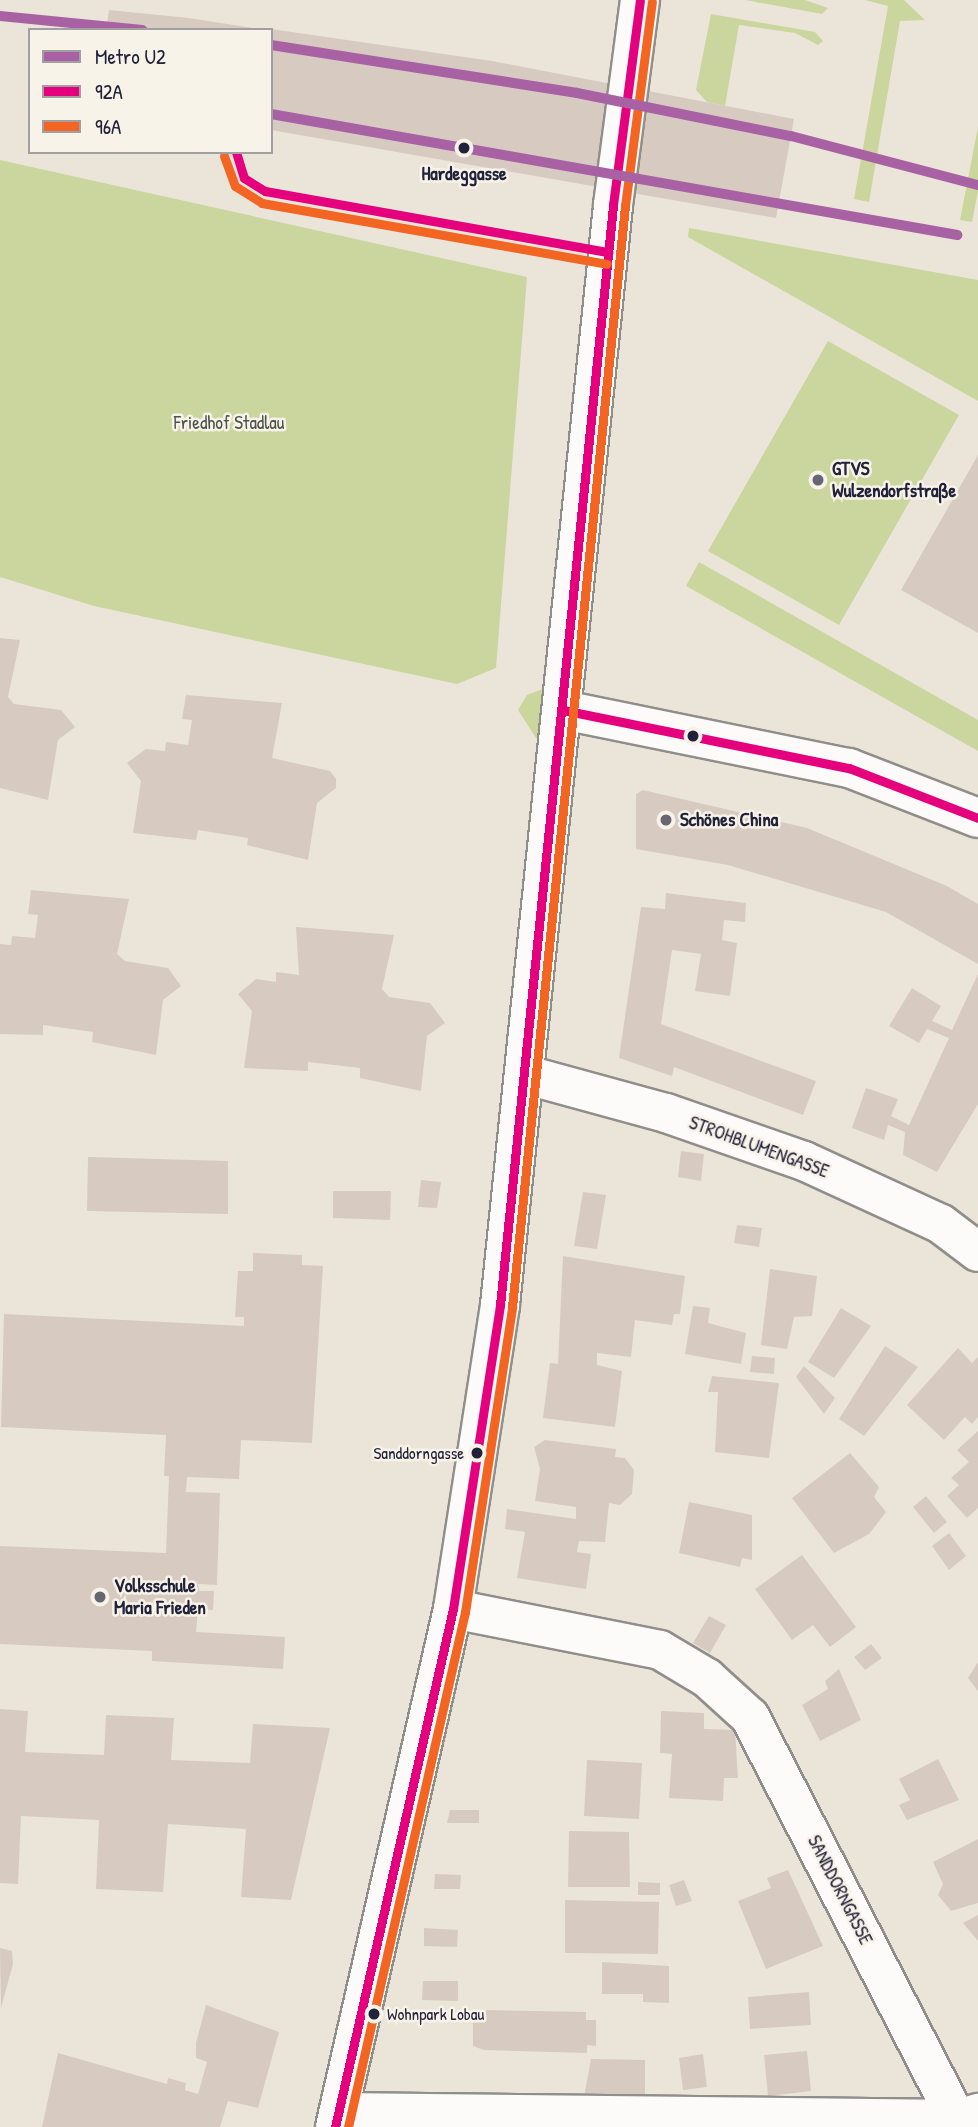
<!DOCTYPE html>
<meta charset="utf-8">
<style>
body{margin:0}
#map{position:relative;width:978px;height:2127px;overflow:hidden;background:#ebe5d9;font-family:"Patrick Hand",sans-serif}
div>[style]{position:absolute}
[style*='--x']{left:calc(var(--x)*1px);top:calc(var(--y)*1px);width:calc(var(--w)*1px);rotate:calc(var(--a)*1deg)}
.green>*{inset:0;background:#cbd69e}
.building>*{inset:0;background:#d7cbc1}
.roads{filter:drop-shadow(2px 0 #908e8b) drop-shadow(-2px 0 #908e8b) drop-shadow(0 2px #908e8b) drop-shadow(0 -2px #908e8b)}
.minor>*{height:38px;margin:-19px;padding:0 19px;transform-origin:19px;border-radius:19px;background:#fcfbf9}
.bus-1>*{height:9px;margin:-4.5px;padding:0 4.5px;transform-origin:4.5px;border-radius:4.5px;background:#e5007d}
.bus-2>*{height:9px;margin:-4.5px;padding:0 4.5px;transform-origin:4.5px;border-radius:4.5px;background:#f26522}
.metro-1>*{height:10px;margin:-5px;padding:0 5px;transform-origin:5px;border-radius:5px;background:#a862a4}
.dots>*{width:19px;height:19px;translate:-50% -50%;box-sizing:border-box;border:4px solid #f7f3e8;border-radius:50%}
span{translate:-50% -50%;white-space:nowrap;text-align:center;line-height:1.15;-webkit-text-stroke:5px #f7f3e8;paint-order:stroke}
.bus-label{font-size:17px;color:#22223b}
.right{translate:-100% -50%;text-align:right}
.left{translate:0 -50%;text-align:left}
.stop-label{font-size:19px;color:#22223b;font-weight:700}
.park-label{font-size:19px;color:#4d544a}
.poi-label{font-size:19px;color:#22223b;font-weight:700}
.street-label{font-size:19px;color:#22223b}
.legend{position:absolute;left:28px;top:28px;width:245px;height:126px;box-sizing:border-box;background:#f7f3e8;border:2px solid #a29fa3;margin:0;padding:9px 12px;list-style:none;font-size:21px;color:#22223b}
.legend li{display:flex;align-items:center;gap:14px;height:35px}
.legend b{width:35px;border:2px solid #a29fa3}
</style>
<div id="map">
<div class="green">
<div style="clip-path:polygon(745px 0,805px 0,828px 8px,822px 14px)"></div>
<div style="clip-path:polygon(865px 0,904px 0,925px 20px,900px 21px,869px 202px,854px 199px,888px 6px)"></div>
<div style="clip-path:polygon(711px 14px,815px 32px,823px 41px,818px 45px,795px 33px,739px 25px,725px 106px,707px 102px,696px 90px)"></div>
<div style="clip-path:polygon(978px 127px,978px 191px,972px 222px,960px 220px)"></div>
<div style="clip-path:polygon(0 160px,527px 277px,496px 668px,457px 684px,94px 606px,0 577px)"></div>
<div style="clip-path:polygon(689px 228px,978px 280px,978px 401px,688px 237px)"></div>
<div style="clip-path:polygon(828px 341px,959px 415px,839px 625px,708px 551px)"></div>
<div style="clip-path:polygon(699px 562px,978px 720px,978px 751px,686px 586px)"></div>
<div style="clip-path:polygon(548px 687px,542px 739px,536px 738px,518px 710px,527px 695px)"></div>
</div>
<div class="building">
<div style="clip-path:polygon(109px 10px,189px 18px,266px 30px,106px 30px)"></div>
<div style="clip-path:polygon(271px 29px,492px 61px,794px 119px,776px 218px,271px 130px)"></div>
<div style="clip-path:polygon(978px 455px,978px 633px,901px 590px)"></div>
<div style="clip-path:polygon(0 638px,20px 640px,8px 697px,14px 704px,61px 710px,75px 727px,58px 740px,48px 800px,0 788px)"></div>
<div style="clip-path:polygon(186px 695px,282px 703px,272px 758px,330px 771px,336px 779px,336px 788px,317px 803px,308px 860px,247px 845px,248px 838px,198px 830px,196px 840px,133px 833px,141px 781px,127px 763px,146px 749px,165px 751px,166px 742px,188px 745px,192px 720px,182px 719px)"></div>
<div style="clip-path:polygon(643px 790px,807px 828px,947px 886px,978px 904px,978px 964px,886px 912px,728px 865px,636px 849px,636px 794px)"></div>
<div style="clip-path:polygon(31px 890px,129px 899px,117px 954px,125px 961px,168px 968px,181px 986px,163px 1000px,156px 1055px,92px 1042px,93px 1032px,43px 1025px,43px 1035px,0 1034px,0 944px,11px 945px,12px 936px,35px 938px,38px 915px,28px 914px)"></div>
<div style="clip-path:polygon(666px 893px,746px 903px,745px 922px,724px 920px,722px 940px,737px 943px,730px 996px,695px 991px,701px 954px,672px 950px,661px 1024px,816px 1081px,803px 1115px,674px 1067px,672px 1076px,619px 1058px,641px 907px,665px 909px)"></div>
<div style="clip-path:polygon(296px 927px,394px 935px,382px 989px,389px 997px,430px 1003px,445px 1023px,427px 1036px,421px 1091px,360px 1078px,360px 1068px,308px 1062px,308px 1071px,244px 1068px,252px 1011px,238px 994px,256px 979px,276px 982px,276px 972px,299px 975px)"></div>
<div style="clip-path:polygon(978px 974px,978px 1104px,937px 1172px,903px 1155px,905px 1132px,888px 1125px,884px 1140px,852px 1128px,866px 1088px,898px 1099px,891px 1116px,909px 1125px,949px 1038px,927px 1029px,919px 1043px,889px 1026px,912px 988px,941px 1006px,932px 1021px,952px 1030px)"></div>
<div style="clip-path:polygon(681px 1151px,704px 1154px,701px 1181px,678px 1177px)"></div>
<div style="clip-path:polygon(88px 1157px,228px 1161px,228px 1214px,87px 1211px)"></div>
<div style="clip-path:polygon(421px 1180px,441px 1182px,437px 1208px,418px 1207px)"></div>
<div style="clip-path:polygon(333px 1191px,391px 1191px,390px 1220px,333px 1218px)"></div>
<div style="clip-path:polygon(583px 1192px,606px 1195px,597px 1249px,574px 1246px)"></div>
<div style="clip-path:polygon(737px 1225px,762px 1228px,759px 1247px,734px 1243px)"></div>
<div style="clip-path:polygon(253px 1253px,302px 1255px,302px 1265px,323px 1266px,312px 1443px,241px 1440px,239px 1479px,187px 1477px,186px 1492px,220px 1493px,217px 1585px,198px 1584px,199px 1591px,214px 1591px,213px 1610px,198px 1609px,196px 1632px,285px 1637px,283px 1669px,152px 1661px,152px 1651px,0 1644px,0 1546px,166px 1553px,169px 1476px,164px 1476px,166px 1435px,1px 1427px,4px 1314px,244px 1326px,244px 1317px,235px 1317px,238px 1271px,253px 1271px)"></div>
<div style="clip-path:polygon(563px 1256px,685px 1276px,680px 1314px,674px 1314px,672px 1325px,635px 1320px,631px 1357px,597px 1353px,597px 1365px,622px 1371px,615px 1427px,543px 1418px,550px 1363px,558px 1364px)"></div>
<div style="clip-path:polygon(770px 1269px,817px 1276px,812px 1316px,794px 1317px,787px 1349px,761px 1345px)"></div>
<div style="clip-path:polygon(693px 1306px,710px 1308px,708px 1323px,746px 1333px,741px 1364px,685px 1354px)"></div>
<div style="clip-path:polygon(841px 1308px,871px 1326px,834px 1378px,808px 1362px)"></div>
<div style="clip-path:polygon(885px 1346px,918px 1367px,864px 1436px,839px 1419px)"></div>
<div style="clip-path:polygon(958px 1348px,972px 1363px,978px 1357px,978px 1417px,972px 1424px,965px 1417px,944px 1440px,907px 1405px)"></div>
<div style="clip-path:polygon(752px 1356px,775px 1358px,774px 1374px,750px 1372px)"></div>
<div style="clip-path:polygon(804px 1366px,835px 1398px,824px 1414px,796px 1377px)"></div>
<div style="clip-path:polygon(712px 1376px,779px 1383px,769px 1458px,715px 1452px,718px 1392px,708px 1392px)"></div>
<div style="clip-path:polygon(978px 1431px,978px 1508px,967px 1518px,947px 1496px,959px 1485px,951px 1478px,969px 1462px,957px 1450px)"></div>
<div style="clip-path:polygon(545px 1440px,616px 1449px,615px 1457px,625px 1458px,634px 1470px,632px 1494px,620px 1505px,609px 1503px,605px 1542px,579px 1541px,577px 1552px,591px 1554px,586px 1589px,517px 1578px,525px 1532px,505px 1529px,507px 1509px,576px 1519px,576px 1507px,535px 1501px,540px 1469px,534px 1447px)"></div>
<div style="clip-path:polygon(850px 1453px,879px 1487px,874px 1497px,886px 1512px,869px 1534px,834px 1553px,792px 1498px)"></div>
<div style="clip-path:polygon(926px 1496px,947px 1522px,934px 1533px,913px 1507px)"></div>
<div style="clip-path:polygon(689px 1502px,752px 1515px,752px 1560px,742px 1558px,740px 1567px,679px 1553px)"></div>
<div style="clip-path:polygon(949px 1533px,966px 1556px,949px 1570px,932px 1546px)"></div>
<div style="clip-path:polygon(802px 1555px,856px 1627px,830px 1647px,813px 1625px,792px 1640px,755px 1589px)"></div>
<div style="clip-path:polygon(709px 1616px,726px 1625px,710px 1653px,693px 1643px)"></div>
<div style="clip-path:polygon(871px 1644px,882px 1658px,865px 1670px,854px 1657px)"></div>
<div style="clip-path:polygon(978px 1662px,978px 1691px,968px 1678px)"></div>
<div style="clip-path:polygon(839px 1669px,861px 1720px,820px 1741px,802px 1705px,828px 1689px,825px 1681px)"></div>
<div style="clip-path:polygon(0 1709px,28px 1711px,25px 1752px,104px 1755px,106px 1715px,174px 1718px,171px 1760px,250px 1763px,253px 1724px,330px 1728px,291px 1900px,241px 1897px,246px 1829px,168px 1824px,163px 1892px,96px 1889px,99px 1820px,21px 1816px,18px 1884px,0 1883px)"></div>
<div style="clip-path:polygon(661px 1711px,704px 1713px,704px 1729px,735px 1730px,738px 1778px,724px 1778px,723px 1801px,669px 1798px,672px 1754px,660px 1753px)"></div>
<div style="clip-path:polygon(938px 1759px,959px 1800px,907px 1820px,899px 1805px,910px 1800px,899px 1779px)"></div>
<div style="clip-path:polygon(587px 1760px,642px 1763px,639px 1819px,584px 1816px)"></div>
<div style="clip-path:polygon(450px 1810px,479px 1810px,479px 1823px,447px 1823px)"></div>
<div style="clip-path:polygon(569px 1831px,629px 1832px,630px 1887px,568px 1887px)"></div>
<div style="clip-path:polygon(978px 1839px,978px 1903px,951px 1911px,938px 1895px,943px 1884px,933px 1862px)"></div>
<div style="clip-path:polygon(788px 1870px,823px 1946px,766px 1969px,738px 1901px,771px 1888px,767px 1878px)"></div>
<div style="clip-path:polygon(435px 1874px,461px 1875px,460px 1889px,434px 1889px)"></div>
<div style="clip-path:polygon(684px 1880px,692px 1901px,676px 1906px,669px 1885px)"></div>
<div style="clip-path:polygon(638px 1882px,660px 1883px,660px 1895px,638px 1895px)"></div>
<div style="clip-path:polygon(565px 1900px,659px 1902px,658px 1954px,565px 1953px)"></div>
<div style="clip-path:polygon(978px 1915px,978px 1941px,963px 1923px)"></div>
<div style="clip-path:polygon(424px 1928px,458px 1930px,457px 1947px,424px 1946px)"></div>
<div style="clip-path:polygon(0 1948px,12px 1951px,13px 1964px,1px 2008px)"></div>
<div style="clip-path:polygon(602px 1962px,669px 1966px,669px 2003px,643px 2002px,643px 1994px,602px 1994px)"></div>
<div style="clip-path:polygon(423px 1981px,458px 1981px,458px 2001px,422px 2000px)"></div>
<div style="clip-path:polygon(809px 1992px,811px 2025px,750px 2029px,748px 1997px)"></div>
<div style="clip-path:polygon(206px 2005px,279px 2032px,258px 2108px,228px 2101px,220px 2127px,42px 2127px,58px 2053px,167px 2084px,168px 2078px,186px 2083px,185px 2090px,198px 2094px,207px 2062px,196px 2058px,196px 2043px)"></div>
<div style="clip-path:polygon(485px 2010px,586px 2012px,586px 2020px,596px 2020px,596px 2046px,587px 2045px,587px 2053px,484px 2050px,473px 2046px,473px 2018px,485px 2018px)"></div>
<div style="clip-path:polygon(807px 2051px,811px 2091px,768px 2096px,764px 2055px)"></div>
<div style="clip-path:polygon(703px 2054px,707px 2087px,683px 2090px,679px 2058px)"></div>
<div style="clip-path:polygon(591px 2059px,645px 2060px,645px 2098px,584px 2097px)"></div>
</div>
<div class="roads">
<div class="minor">
<div style="--x:563;--y:710;--w:292;--a:11.5"></div>
<div style="--x:849;--y:768;--w:138;--a:21.2"></div>
<div style="--x:527;--y:1075;--w:144;--a:15.3"></div>
<div style="--x:666;--y:1113;--w:146;--a:19.2"></div>
<div style="--x:804;--y:1161;--w:151;--a:24.7"></div>
<div style="--x:941;--y:1224;--w:46;--a:37.1"></div>
<div style="--x:453;--y:1609;--w:211;--a:11.2"></div>
<div style="--x:660;--y:1650;--w:55;--a:30.8"></div>
<div style="--x:707;--y:1678;--w:58;--a:42.2"></div>
<div style="--x:750;--y:1717;--w:461;--a:62.8"></div>
<div style="--x:339;--y:2112;--w:619;--a:0.65"></div>
<div style="--x:958;--y:2119;--w:21;--a:-17"></div>
<div style="--x:335;--y:2127;--w:531;--a:-77.17"></div>
<div style="--x:453;--y:1609;--w:308;--a:-81.2"></div>
<div style="--x:500;--y:1305;--w:1106;--a:-84.13"></div>
<div style="--x:613;--y:205;--w:207;--a:-82.5"></div>
</div>
</div>
<div class="bus-1">
<div style="--x:236;--y:152;--w:27;--a:73"></div>
<div style="--x:244;--y:178;--w:25;--a:32"></div>
<div style="--x:265;--y:191;--w:349;--a:10.1"></div>
<div style="--x:563;--y:710;--w:292;--a:11.5"></div>
<div style="--x:849;--y:768;--w:138;--a:21.2"></div>
<div style="--x:335;--y:2127;--w:531;--a:-77.17"></div>
<div style="--x:453;--y:1609;--w:308;--a:-81.2"></div>
<div style="--x:500;--y:1305;--w:1106;--a:-84.13"></div>
<div style="--x:613;--y:205;--w:206;--a:-82.5"></div>
</div>
<div class="bus-2">
<div style="--x:224;--y:156;--w:32;--a:70"></div>
<div style="--x:235;--y:186;--w:32;--a:32"></div>
<div style="--x:262;--y:203;--w:350;--a:10"></div>
<div style="--x:348;--y:2127;--w:528;--a:-77.2"></div>
<div style="--x:465;--y:1612;--w:309;--a:-81.2"></div>
<div style="--x:512;--y:1307;--w:1107;--a:-84.14"></div>
<div style="--x:625;--y:206;--w:206;--a:-82.5"></div>
</div>
<div class="metro-1">
<div style="--x:0;--y:16;--w:143;--a:5.6"></div>
<div style="--x:271;--y:45;--w:310;--a:8.9"></div>
<div style="--x:577;--y:93;--w:218;--a:11.4"></div>
<div style="--x:791;--y:136;--w:193;--a:14.7"></div>
<div style="--x:271;--y:114;--w:697;--a:10"></div>
</div>
<div class="dots">
<div style="left:464px;top:148px;background:#22223b"></div>
<div style="left:818px;top:480px;background:#686672"></div>
<div style="left:693px;top:736px;background:#22223b"></div>
<div style="left:666px;top:820px;background:#686672"></div>
<div style="left:477px;top:1453px;background:#22223b"></div>
<div style="left:100px;top:1597px;background:#686672"></div>
<div style="left:374px;top:2014px;background:#22223b"></div>
</div>
<div class="bus-label">
<span class="right" style="left:464px;top:1453px">Sanddorngasse</span>
<span class="left" style="left:387px;top:2014px">Wohnpark Lobau</span>
</div>
<div class="stop-label">
<span style="left:464px;top:174px">Hardeggasse</span>
</div>
<div class="park-label">
<span style="left:229px;top:423px">Friedhof Stadlau</span>
</div>
<div class="poi-label">
<span class="left" style="left:832px;top:480px">GTVS<br>Wulzendorfstraße</span>
<span class="left" style="left:680px;top:820px">Schönes China</span>
<span class="left" style="left:114px;top:1597px">Volksschule<br>Maria Frieden</span>
</div>
<div class="street-label">
<span style="left:759px;top:1147px;rotate:20deg">STROHBLUMENGASSE</span>
<span style="left:840px;top:1890px;rotate:63deg">SANDDORNGASSE</span>
</div>
<ul class="legend">
<li><b style="height:9px;background:#a862a4"></b>Metro U2</li>
<li><b style="height:9px;background:#e5007d"></b>92A</li>
<li><b style="height:9px;background:#f26522"></b>96A</li>
</ul>
</div>
